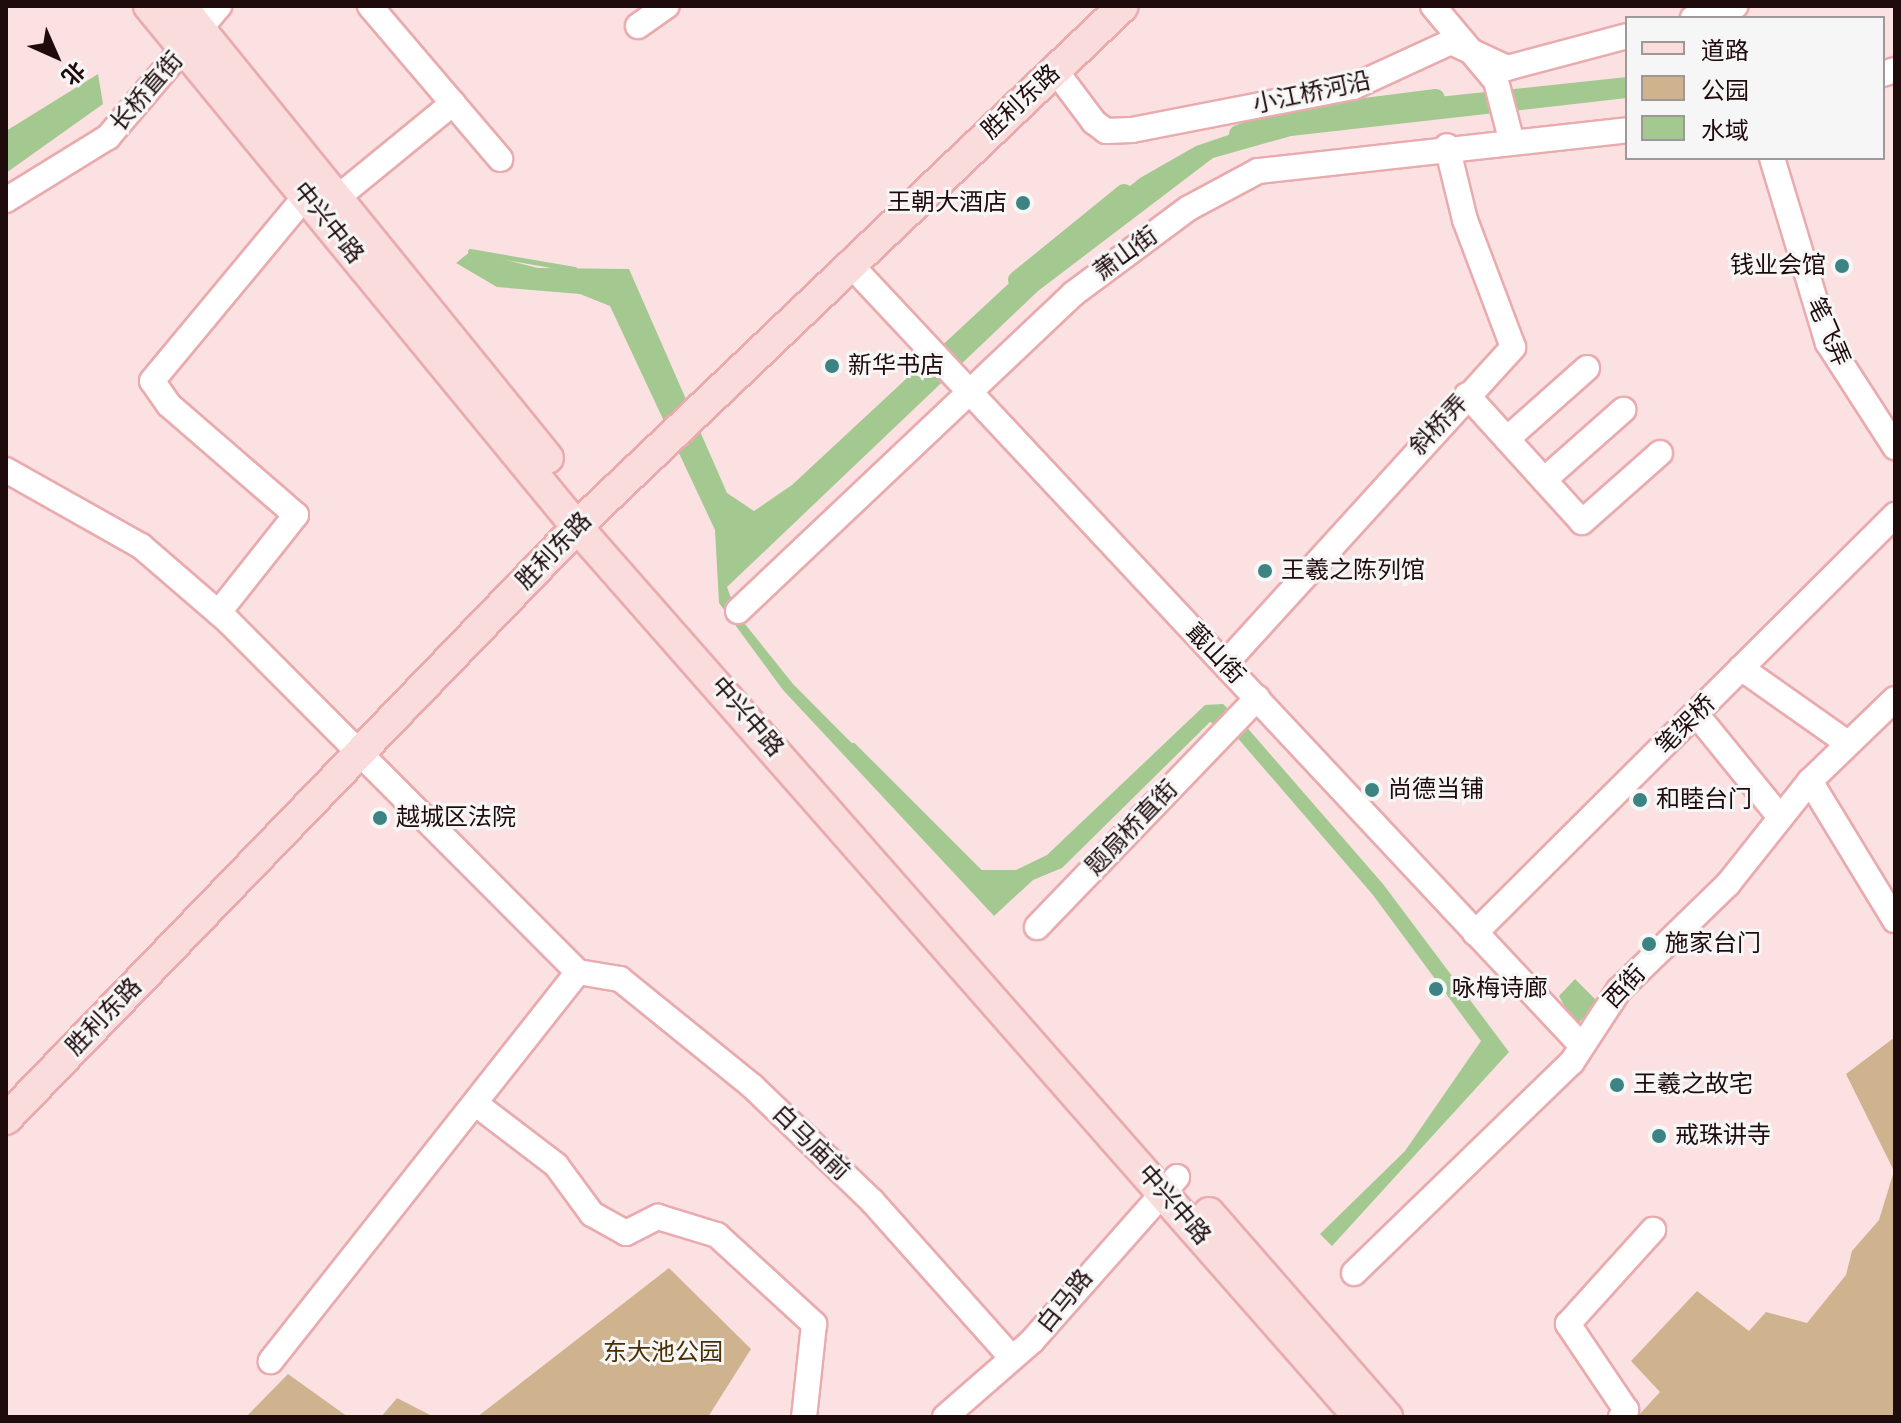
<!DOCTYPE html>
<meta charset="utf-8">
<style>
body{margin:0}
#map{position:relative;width:1901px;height:1423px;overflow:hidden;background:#fbe1e2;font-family:Karla,"Noto Sans SC",sans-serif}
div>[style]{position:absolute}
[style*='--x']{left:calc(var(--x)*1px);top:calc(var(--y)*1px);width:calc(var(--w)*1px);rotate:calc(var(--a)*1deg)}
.green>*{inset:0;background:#ceb38e}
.water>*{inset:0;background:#a3c990}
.stream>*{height:5px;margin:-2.5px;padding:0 2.5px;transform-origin:2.5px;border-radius:2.5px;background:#a3c990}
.canal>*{height:18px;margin:-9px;padding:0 9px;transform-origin:9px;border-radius:9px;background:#a3c990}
.roads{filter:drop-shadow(2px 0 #e9abae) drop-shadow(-2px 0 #e9abae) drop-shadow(0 2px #e9abae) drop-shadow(0 -2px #e9abae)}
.minor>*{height:24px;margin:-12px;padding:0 12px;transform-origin:12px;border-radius:12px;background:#fff}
.major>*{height:30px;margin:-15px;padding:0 15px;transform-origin:15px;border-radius:15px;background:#fadcdd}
.dots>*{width:22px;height:22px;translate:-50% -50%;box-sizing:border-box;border:4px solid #f5f6f5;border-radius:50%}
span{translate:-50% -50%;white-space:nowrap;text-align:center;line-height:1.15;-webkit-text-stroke:6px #f5f6f5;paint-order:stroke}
.street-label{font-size:24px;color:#1f0a0c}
.poi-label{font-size:24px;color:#1f0a0c}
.right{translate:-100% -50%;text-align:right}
.left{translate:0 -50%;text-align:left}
.park-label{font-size:24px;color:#4a3000}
.frame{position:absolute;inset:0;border:8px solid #1f0a0c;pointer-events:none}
.legend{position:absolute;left:1625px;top:16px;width:260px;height:144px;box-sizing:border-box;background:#f5f6f5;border:2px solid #9f9898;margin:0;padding:10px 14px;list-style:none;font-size:24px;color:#1f0a0c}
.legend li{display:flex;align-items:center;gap:16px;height:40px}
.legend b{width:40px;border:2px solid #9f9898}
.north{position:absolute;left:16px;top:16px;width:80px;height:80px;-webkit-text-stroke:6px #f5f6f5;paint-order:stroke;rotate:135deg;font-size:22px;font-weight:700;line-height:32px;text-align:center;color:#1f0a0c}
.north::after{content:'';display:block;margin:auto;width:28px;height:36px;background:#1f0a0c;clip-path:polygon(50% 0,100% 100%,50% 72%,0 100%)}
</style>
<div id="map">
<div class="green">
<div style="clip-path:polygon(1895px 1037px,1895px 1417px,1637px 1417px,1660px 1392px,1631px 1361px,1697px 1291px,1749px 1331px,1766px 1312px,1807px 1323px,1846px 1275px,1852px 1251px,1879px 1220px,1894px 1171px,1846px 1074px)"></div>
<div style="clip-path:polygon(669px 1268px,751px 1349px,708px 1417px,477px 1417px)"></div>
<div style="clip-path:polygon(288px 1374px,348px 1417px,246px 1417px)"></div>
<div style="clip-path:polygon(397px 1398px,434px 1417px,381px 1417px)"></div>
</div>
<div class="water">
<div style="clip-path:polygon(98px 74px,103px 104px,6px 173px,6px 131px)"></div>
<div style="clip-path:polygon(1627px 77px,1627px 98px,1291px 136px,1213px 158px,1038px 291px,727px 587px,737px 614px,793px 684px,978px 870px,1016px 870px,1047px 855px,1205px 705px,1223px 704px,1244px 724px,1383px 884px,1509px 1052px,1332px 1246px,1320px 1234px,1405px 1151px,1481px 1041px,1373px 895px,1235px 735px,1210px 722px,1062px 868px,1033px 880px,994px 916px,783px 690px,719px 603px,715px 530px,610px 306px,580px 294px,497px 287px,456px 263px,471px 251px,538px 268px,629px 269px,727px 493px,754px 511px,792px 485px,1006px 286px,1140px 178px,1196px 146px,1249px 128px,1438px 97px)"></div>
<div style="clip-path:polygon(1575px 979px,1599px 1003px,1575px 1026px,1559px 996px)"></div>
</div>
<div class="stream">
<div style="--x:470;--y:251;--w:106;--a:9.8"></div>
<div style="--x:853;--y:745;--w:178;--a:45"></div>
</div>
<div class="canal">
<div style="--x:1238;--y:134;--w:52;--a:-19.1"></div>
<div style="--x:1287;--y:117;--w:150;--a:-7.3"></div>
<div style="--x:1017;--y:280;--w:138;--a:-39.1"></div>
</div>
<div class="roads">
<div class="minor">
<div style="--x:370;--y:6;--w:201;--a:49.6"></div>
<div style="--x:1433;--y:6;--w:98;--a:50"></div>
<div style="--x:1496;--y:81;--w:60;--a:75.5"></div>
<div style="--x:1693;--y:18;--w:44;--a:-15.9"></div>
<div style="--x:638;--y:26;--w:35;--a:-35"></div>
<div style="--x:1055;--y:70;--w:65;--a:53.1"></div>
<div style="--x:1094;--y:122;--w:15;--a:37"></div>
<div style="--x:1106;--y:131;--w:26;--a:-2"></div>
<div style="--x:1132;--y:130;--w:225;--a:-11"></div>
<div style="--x:1353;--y:87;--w:108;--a:-24.7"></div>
<div style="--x:1451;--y:42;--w:62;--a:24.9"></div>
<div style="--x:1507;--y:68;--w:124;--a:-14.9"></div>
<div style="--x:1883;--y:74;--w:13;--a:-18"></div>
<div style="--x:1772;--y:158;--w:193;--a:73.2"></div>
<div style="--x:1828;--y:343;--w:124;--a:57.2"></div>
<div style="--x:337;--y:198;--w:150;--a:-39.3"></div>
<div style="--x:6;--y:200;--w:120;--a:-31.7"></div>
<div style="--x:108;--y:137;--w:172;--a:-49.7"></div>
<div style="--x:849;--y:263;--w:1070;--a:46.89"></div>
<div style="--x:1467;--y:395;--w:171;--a:47.8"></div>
<div style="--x:1582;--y:522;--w:104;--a:-41.5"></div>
<div style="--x:1507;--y:439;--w:107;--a:-41.6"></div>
<div style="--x:6;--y:470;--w:155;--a:29.4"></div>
<div style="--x:141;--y:546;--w:115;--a:40.8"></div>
<div style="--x:228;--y:621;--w:496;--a:45.1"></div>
<div style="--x:578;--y:972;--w:496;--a:128.3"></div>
<div style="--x:1544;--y:480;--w:106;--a:-41.5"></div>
<div style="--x:738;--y:611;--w:461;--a:-43.4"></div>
<div style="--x:1073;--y:294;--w:144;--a:-36.6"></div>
<div style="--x:1189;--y:208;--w:78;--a:-28.2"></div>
<div style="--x:1258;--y:171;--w:371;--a:-6.3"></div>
<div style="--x:219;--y:612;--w:124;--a:-51.6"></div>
<div style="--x:296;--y:515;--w:168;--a:-139.1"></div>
<div style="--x:169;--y:405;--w:29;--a:-125"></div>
<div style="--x:152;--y:381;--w:239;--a:-50.3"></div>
<div style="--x:1225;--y:664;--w:428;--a:-47.7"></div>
<div style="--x:1513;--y:347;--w:136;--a:-110.7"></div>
<div style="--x:1465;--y:220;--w:76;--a:-103.7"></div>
<div style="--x:1741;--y:668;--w:128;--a:35.2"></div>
<div style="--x:1697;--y:715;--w:130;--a:50.9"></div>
<div style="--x:1810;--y:781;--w:163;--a:58.6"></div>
<div style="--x:1037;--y:927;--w:318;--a:-46.1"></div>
<div style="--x:1475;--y:933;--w:593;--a:-44.86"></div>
<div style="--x:578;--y:972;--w:43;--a:9.5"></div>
<div style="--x:620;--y:979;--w:170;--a:39"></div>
<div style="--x:752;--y:1086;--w:166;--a:43.8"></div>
<div style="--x:872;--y:1201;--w:210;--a:48.3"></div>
<div style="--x:476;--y:1104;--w:101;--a:37.3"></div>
<div style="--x:556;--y:1165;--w:61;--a:53.7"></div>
<div style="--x:592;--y:1214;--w:39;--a:29"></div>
<div style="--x:626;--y:1233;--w:36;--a:-27"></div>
<div style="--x:658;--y:1217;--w:62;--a:17"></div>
<div style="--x:717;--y:1235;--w:132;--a:42.5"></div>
<div style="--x:814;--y:1324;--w:94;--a:96.1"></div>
<div style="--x:1354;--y:1273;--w:303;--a:-44.1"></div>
<div style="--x:1572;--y:1062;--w:86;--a:-56.9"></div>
<div style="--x:1619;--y:990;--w:152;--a:-44.2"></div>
<div style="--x:1728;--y:884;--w:132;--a:-51.5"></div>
<div style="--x:1810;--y:781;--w:118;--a:-44"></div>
<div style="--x:945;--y:1417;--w:116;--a:-41.1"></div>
<div style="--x:1032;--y:1341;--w:219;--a:-48.5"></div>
<div style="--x:1621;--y:1417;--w:9;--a:-54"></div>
<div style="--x:1626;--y:1410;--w:104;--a:-124"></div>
<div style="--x:1568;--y:1324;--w:127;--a:-47.9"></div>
</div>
<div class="major">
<div style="--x:149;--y:6;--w:674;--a:50.6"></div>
<div style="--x:577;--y:527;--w:1185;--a:48.7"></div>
<div style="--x:181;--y:6;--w:582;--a:50.93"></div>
<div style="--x:6;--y:1119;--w:844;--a:-46.01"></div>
<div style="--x:592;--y:512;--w:733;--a:-43.62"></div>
<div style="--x:1209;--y:1213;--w:271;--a:48.9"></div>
</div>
</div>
<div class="dots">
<div style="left:1023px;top:203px;background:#3c8484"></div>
<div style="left:1842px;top:266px;background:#3c8484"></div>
<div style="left:832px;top:366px;background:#3c8484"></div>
<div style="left:1265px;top:571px;background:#3c8484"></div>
<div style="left:1372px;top:790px;background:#3c8484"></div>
<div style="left:1640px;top:800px;background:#3c8484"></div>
<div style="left:380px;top:818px;background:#3c8484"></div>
<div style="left:1649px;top:944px;background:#3c8484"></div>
<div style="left:1436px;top:989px;background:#3c8484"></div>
<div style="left:1617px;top:1085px;background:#3c8484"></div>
<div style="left:1659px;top:1136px;background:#3c8484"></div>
</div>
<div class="street-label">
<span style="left:147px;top:92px;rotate:-49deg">长桥直街</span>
<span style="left:1312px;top:93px;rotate:-12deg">小江桥河沿</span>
<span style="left:1021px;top:102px;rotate:-43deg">胜利东路</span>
<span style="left:328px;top:223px;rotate:51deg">中兴中路</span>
<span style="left:1126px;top:254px;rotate:-36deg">萧山街</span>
<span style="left:1828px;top:332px;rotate:67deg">笔飞弄</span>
<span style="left:1439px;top:425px;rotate:-47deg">斜桥弄</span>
<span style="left:554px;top:551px;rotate:-46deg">胜利东路</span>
<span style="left:1215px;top:654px;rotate:46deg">蕺山街</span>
<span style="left:747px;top:717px;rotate:49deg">中兴中路</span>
<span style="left:1686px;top:725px;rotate:-45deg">笔架桥</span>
<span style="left:1132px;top:828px;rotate:-46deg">题扇桥直街</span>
<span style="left:1625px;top:987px;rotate:-47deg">西街</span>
<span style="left:104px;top:1017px;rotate:-46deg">胜利东路</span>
<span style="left:811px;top:1143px;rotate:44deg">白马庙前</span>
<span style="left:1174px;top:1205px;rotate:49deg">中兴中路</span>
<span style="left:1065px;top:1301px;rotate:-51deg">白马路</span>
</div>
<div class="poi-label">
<span class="right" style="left:1007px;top:203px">王朝大酒店</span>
<span class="right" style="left:1826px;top:266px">钱业会馆</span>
<span class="left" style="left:848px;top:366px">新华书店</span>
<span class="left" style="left:1281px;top:571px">王羲之陈列馆</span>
<span class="left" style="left:1388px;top:790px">尚德当铺</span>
<span class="left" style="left:1656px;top:800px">和睦台门</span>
<span class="left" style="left:396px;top:818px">越城区法院</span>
<span class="left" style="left:1665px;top:944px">施家台门</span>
<span class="left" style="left:1452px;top:989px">咏梅诗廊</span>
<span class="left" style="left:1633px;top:1085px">王羲之故宅</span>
<span class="left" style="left:1675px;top:1136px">戒珠讲寺</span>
</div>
<div class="park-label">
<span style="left:663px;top:1353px">东大池公园</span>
</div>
<div class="frame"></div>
<ul class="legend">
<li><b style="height:10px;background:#fadcdd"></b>道路</li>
<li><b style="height:22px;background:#ceb38e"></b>公园</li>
<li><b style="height:22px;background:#a3c990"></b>水域</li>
</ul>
<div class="north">北</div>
</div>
